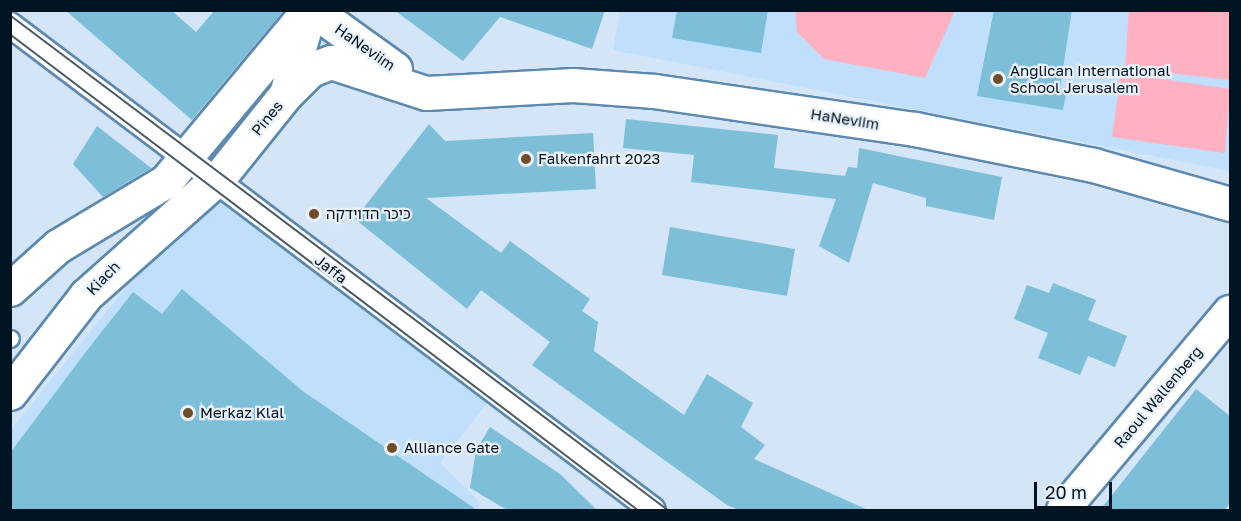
<!DOCTYPE html>
<meta charset="utf-8">
<style>
body{margin:0}
#map{position:relative;width:1241px;height:521px;overflow:hidden;background:#d3e5f6;font-family:"Golos Text","Noto Sans Hebrew",sans-serif}
div>[style]{position:absolute}
[style*='--x']{left:calc(var(--x)*1px);top:calc(var(--y)*1px);width:calc(var(--w)*1px);rotate:calc(var(--a)*1deg)}
.built>*{inset:0;background:#bfdffc}
.green>*{inset:0;background:#ffb0c1}
.building>*{inset:0;background:#7dbfd9}
.roads{filter:drop-shadow(2px 0 #5c89af) drop-shadow(-2px 0 #5c89af) drop-shadow(0 2px #5c89af) drop-shadow(0 -2px #5c89af)}
.service>*{height:15px;margin:-7.5px;padding:0 7.5px;transform-origin:7.5px;border-radius:7.5px;background:#fff}
.pedestrian>*{height:24px;margin:-12px;padding:0 12px;transform-origin:12px;border-radius:12px;background:#fff}
.minor>*{height:32px;margin:-16px;padding:0 16px;transform-origin:16px;border-radius:16px;background:#fff}
.tertiary>*{height:33px;margin:-16.5px;padding:0 16.5px;transform-origin:16.5px;border-radius:16.5px;background:#fff}
.tram>*{height:1.5px;margin:-0.75px;padding:0 0.75px;transform-origin:0.75px;border-radius:0.75px;background:#475867}
.dots>*{width:16px;height:16px;translate:-50% -50%;box-sizing:border-box;border:3px solid #e8f1fa;border-radius:50%}
span{translate:-50% -50%;white-space:nowrap;text-align:center;line-height:1.15;-webkit-text-stroke:4.5px #e8f1fa;paint-order:stroke}
.street-label{font-size:15px;color:#021321}
.poi-label{font-size:15px;color:#021321}
.left{translate:0 -50%;text-align:left}
.frame{position:absolute;inset:0;border:12px solid #021321;pointer-events:none}
.scale{position:absolute;left:1034px;top:482px;width:78px;height:27px;box-sizing:border-box;border:3px solid #021321;border-top:0;padding-left:8px;font-size:18px;line-height:21px;white-space:nowrap;color:#021321;-webkit-text-stroke:4px #e8f1fa;paint-order:stroke}
</style>
<div id="map">
<div class="built">
<div style="clip-path:polygon(620px 11px,1230px 11px,1230px 171px,613px 50px)"></div>
<div style="clip-path:polygon(209px 185px,494px 394px,440px 463px,480px 502px,478px 510px,11px 510px,10px 431px)"></div>
</div>
<div class="green">
<div style="clip-path:polygon(795px 11px,795px 10px,955px 11px,925px 78px,824px 59px,797px 32px)"></div>
<div style="clip-path:polygon(1129px 11px,1229px 11px,1230px 80px,1125px 68px)"></div>
<div style="clip-path:polygon(1121px 73px,1230px 89px,1225px 153px,1112px 137px)"></div>
</div>
<div class="building">
<div style="clip-path:polygon(65px 10px,171px 10px,196px 32px,215px 10px,284px 10px,192px 120px)"></div>
<div style="clip-path:polygon(394px 10px,605px 10px,592px 49px,500px 17px,463px 61px)"></div>
<div style="clip-path:polygon(677px 10px,768px 10px,761px 53px,672px 38px)"></div>
<div style="clip-path:polygon(994px 10px,1072px 10px,1060px 88px,1067px 89px,1063px 110px,977px 96px)"></div>
<div style="clip-path:polygon(626px 119px,778px 135px,774px 168px,845px 176px,848px 167px,857px 168px,859px 148px,1002px 177px,994px 220px,926px 206px,926px 198px,873px 183px,849px 263px,819px 246px,836px 199px,691px 182px,694px 155px,623px 148px)"></div>
<div style="clip-path:polygon(429px 124px,445px 141px,593px 133px,596px 189px,426px 198px,501px 253px,510px 241px,590px 299px,582px 311px,598px 322px,594px 351px,684px 415px,707px 374px,753px 403px,741px 427px,765px 445px,754px 459px,868px 510px,739px 510px,727px 505px,532px 365px,550px 342px,481px 290px,467px 309px,355px 219px)"></div>
<div style="clip-path:polygon(97px 126px,151px 168px,103px 197px,73px 164px)"></div>
<div style="clip-path:polygon(670px 227px,795px 249px,787px 296px,662px 275px)"></div>
<div style="clip-path:polygon(1053px 283px,1096px 300px,1088px 320px,1127px 336px,1115px 367px,1088px 356px,1080px 375px,1038px 358px,1048px 333px,1014px 319px,1027px 285px,1049px 293px)"></div>
<div style="clip-path:polygon(182px 289px,304px 392px,477px 510px,10px 510px,10px 453px,85px 353px,133px 292px,162px 314px)"></div>
<div style="clip-path:polygon(1196px 389px,1230px 416px,1230px 503px,1225px 510px,1100px 510px)"></div>
<div style="clip-path:polygon(490px 427px,560px 474px,597px 510px,507px 510px,470px 488px,476px 450px)"></div>
</div>
<div class="roads">
<div class="service">
<div style="--x:10;--y:339;--w:1;--a:-45"></div>
</div>
<div class="pedestrian">
<div style="--x:10;--y:25;--w:805;--a:37.03"></div>
</div>
<div class="minor">
<div style="--x:1063;--y:510;--w:259;--a:-49.9"></div>
</div>
<div class="tertiary">
<div style="--x:313;--y:10;--w:101;--a:35.7"></div>
<div style="--x:286;--y:94;--w:34;--a:-45"></div>
<div style="--x:310;--y:70;--w:22;--a:-21"></div>
<div style="--x:331;--y:62;--w:100;--a:18.1"></div>
<div style="--x:426;--y:93;--w:147;--a:-3.1"></div>
<div style="--x:573;--y:85;--w:81;--a:4.2"></div>
<div style="--x:654;--y:91;--w:264;--a:8.3"></div>
<div style="--x:915;--y:129;--w:182;--a:11.4"></div>
<div style="--x:1093;--y:165;--w:142;--a:15.9"></div>
<div style="--x:10;--y:289;--w:64;--a:-41.9"></div>
<div style="--x:58;--y:246;--w:126;--a:-31"></div>
<div style="--x:166;--y:181;--w:217;--a:-50.2"></div>
<div style="--x:10;--y:393;--w:124;--a:-52.2"></div>
<div style="--x:86;--y:295;--w:181;--a:-41.6"></div>
<div style="--x:221;--y:175;--w:104;--a:-51.3"></div>
<div style="--x:286;--y:94;--w:87;--a:-74.1"></div>
</div>
</div>
<div class="tram">
<div style="--x:10;--y:15;--w:823;--a:36.95"></div>
<div style="--x:10;--y:34;--w:788;--a:37.16"></div>
</div>
<div class="dots">
<div style="left:998px;top:79px;background:#714d27"></div>
<div style="left:526px;top:159px;background:#714d27"></div>
<div style="left:314px;top:214px;background:#714d27"></div>
<div style="left:188px;top:413px;background:#714d27"></div>
<div style="left:392px;top:448px;background:#714d27"></div>
</div>
<div class="street-label">
<span style="left:365px;top:47px;rotate:35deg">HaNeviim</span>
<span style="left:267px;top:118px;rotate:-51deg">Pines</span>
<span style="left:845px;top:119px;rotate:9deg">HaNeviim</span>
<span style="left:331px;top:269px;rotate:38deg">Jaffa</span>
<span style="left:103px;top:278px;rotate:-46deg">Kiach</span>
<span style="left:1158px;top:397px;rotate:-50deg">Raoul Wallenberg</span>
</div>
<div class="poi-label">
<span class="left" style="left:1010px;top:79px">Anglican International<br>School Jerusalem</span>
<span class="left" style="left:538px;top:159px">Falkenfahrt 2023</span>
<span class="left" style="left:326px;top:214px">כיכר הדוידקה</span>
<span class="left" style="left:200px;top:413px">Merkaz Klal</span>
<span class="left" style="left:404px;top:448px">Alliance Gate</span>
</div>
<div class="frame"></div>
<div class="scale">20 m</div>
</div>
